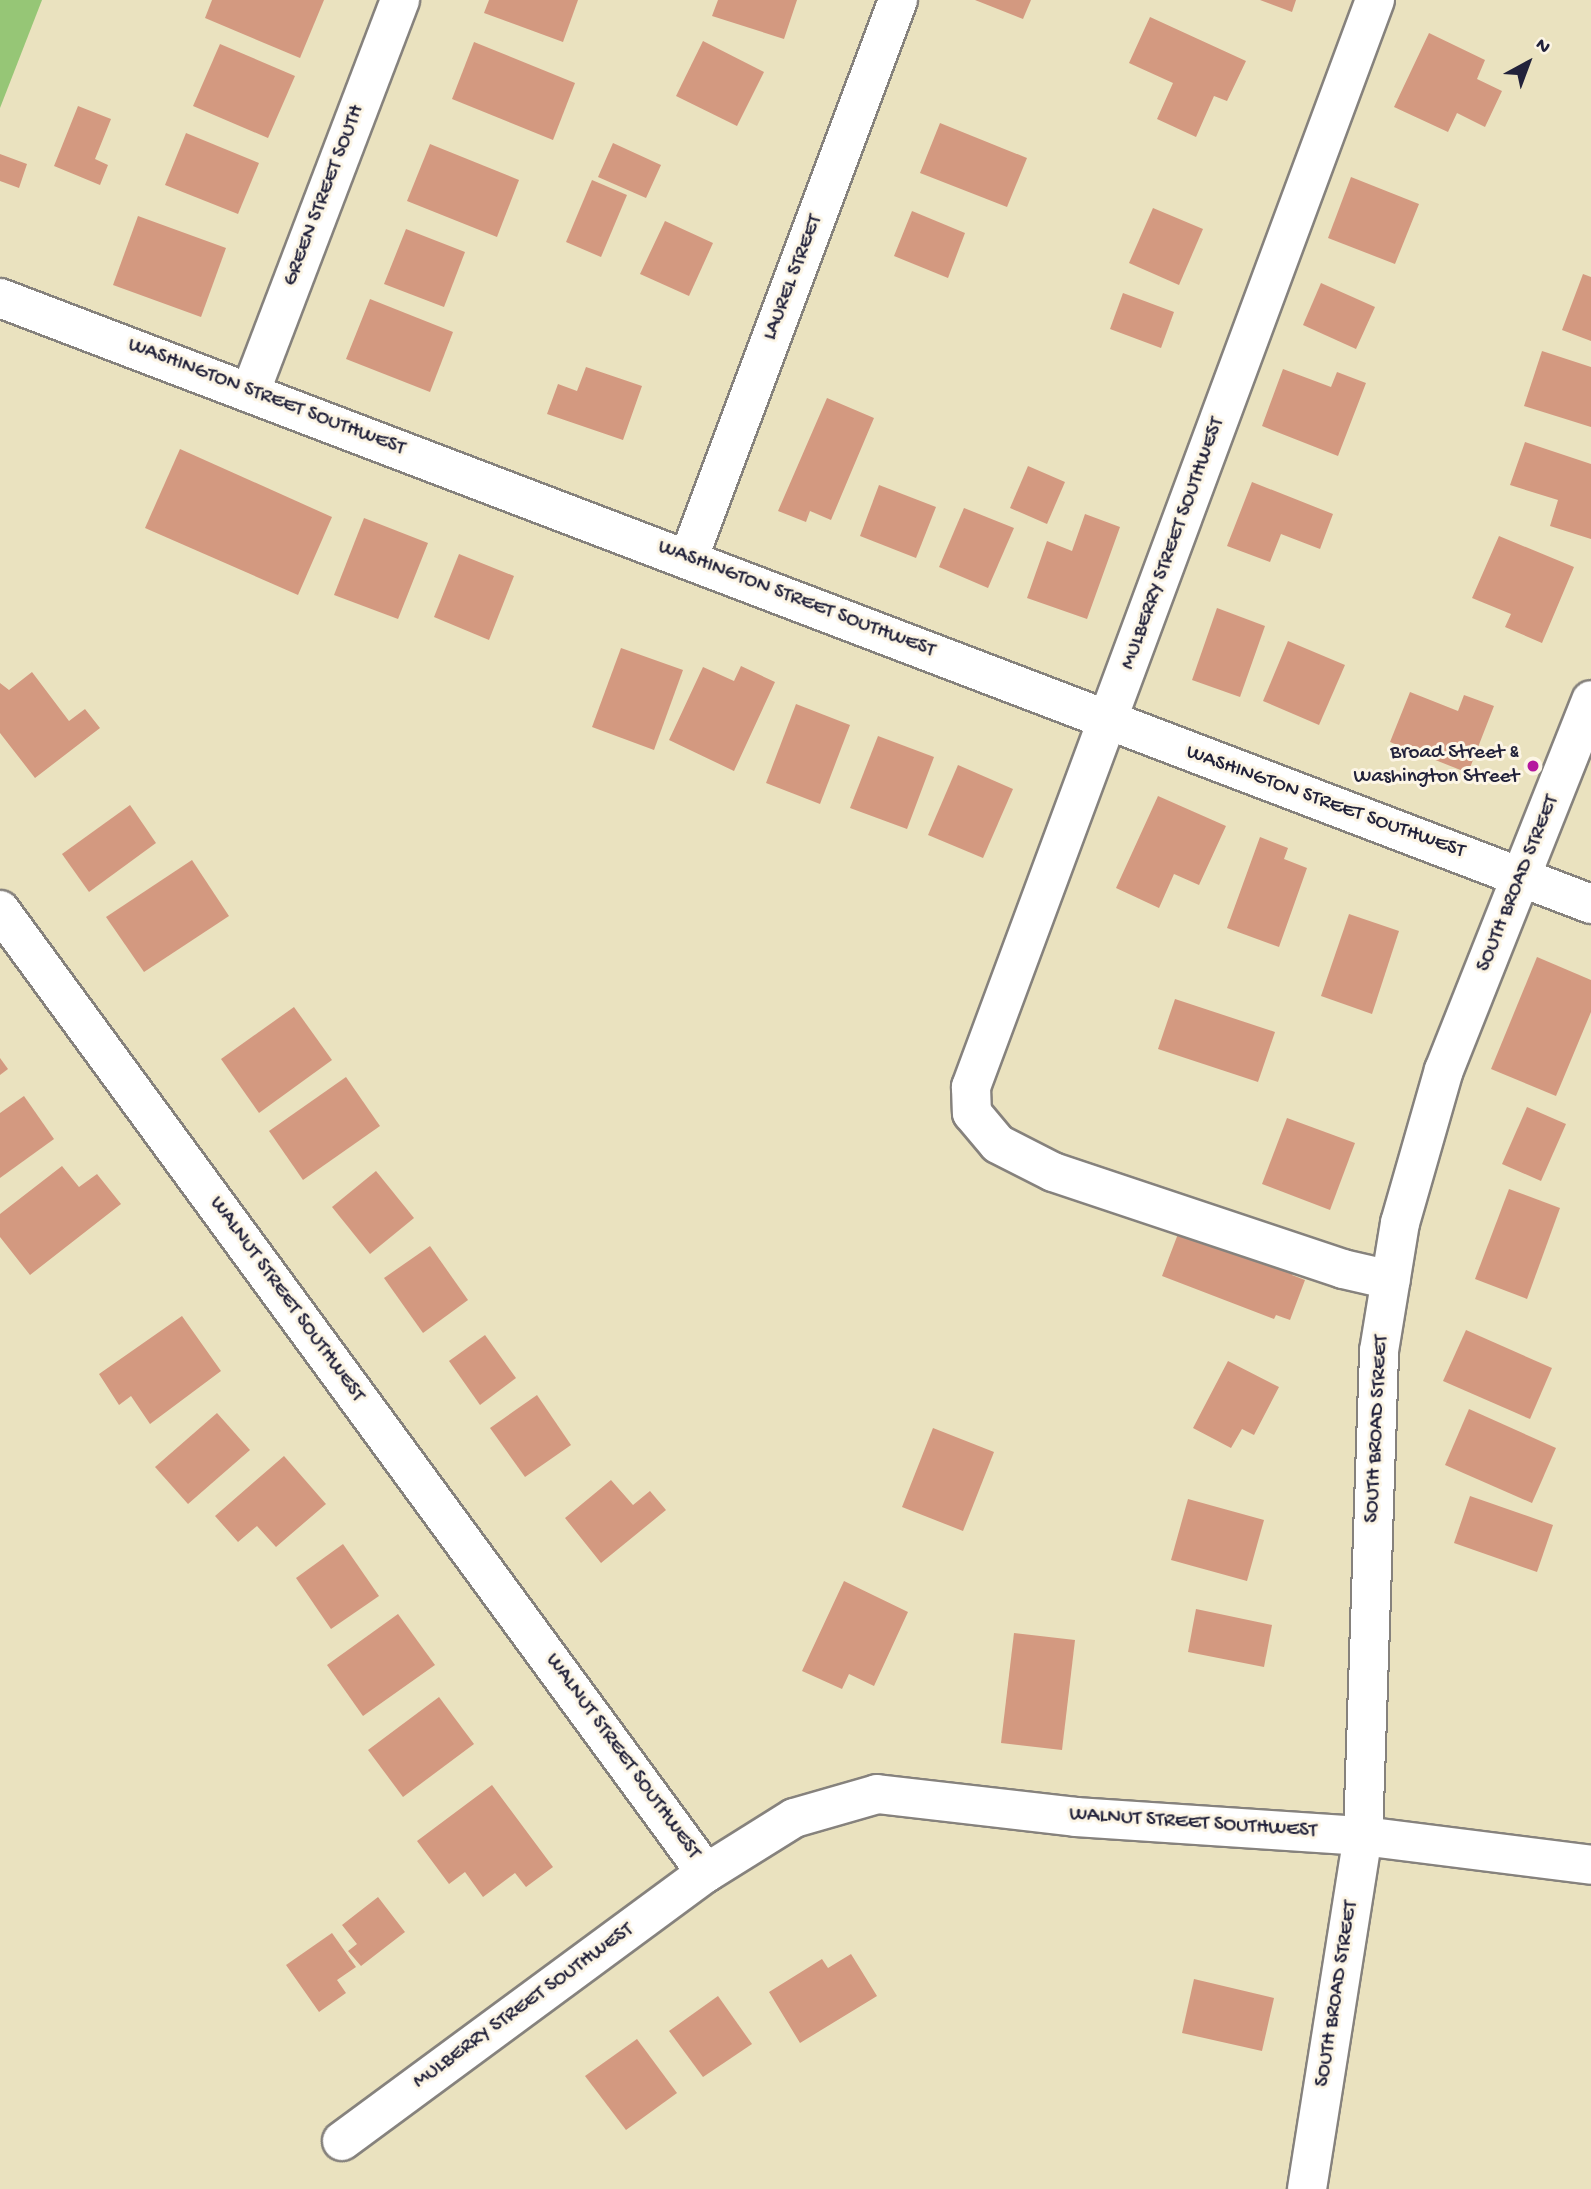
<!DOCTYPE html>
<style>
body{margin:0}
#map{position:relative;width:1591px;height:2189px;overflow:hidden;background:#eae2bf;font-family:"Gochi Hand",sans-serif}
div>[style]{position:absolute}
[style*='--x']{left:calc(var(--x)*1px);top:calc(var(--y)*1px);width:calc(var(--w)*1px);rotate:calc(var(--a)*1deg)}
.green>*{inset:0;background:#96c676}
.building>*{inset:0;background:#d39980}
.roads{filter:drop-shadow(2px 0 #86827d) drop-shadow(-2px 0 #86827d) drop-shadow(0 2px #86827d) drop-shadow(0 -2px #86827d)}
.minor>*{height:38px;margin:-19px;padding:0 19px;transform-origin:19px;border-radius:19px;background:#fff}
.dots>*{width:19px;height:19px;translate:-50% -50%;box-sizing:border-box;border:4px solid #fcf5e5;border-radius:50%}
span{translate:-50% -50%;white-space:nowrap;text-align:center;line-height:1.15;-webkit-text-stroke:6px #fcf5e5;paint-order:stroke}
.street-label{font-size:21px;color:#22223b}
.poi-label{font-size:21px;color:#22223b}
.right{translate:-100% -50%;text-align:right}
.north{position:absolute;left:1493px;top:28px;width:70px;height:70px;-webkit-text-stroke:5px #fcf5e5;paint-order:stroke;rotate:41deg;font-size:19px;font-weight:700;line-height:28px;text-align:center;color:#22223b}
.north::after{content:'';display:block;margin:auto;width:24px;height:32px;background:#22223b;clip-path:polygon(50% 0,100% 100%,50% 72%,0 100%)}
</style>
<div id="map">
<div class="green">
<div style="clip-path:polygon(0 0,42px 0,0 108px)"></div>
</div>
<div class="building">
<div style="clip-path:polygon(212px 0,324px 0,300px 58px,205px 18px)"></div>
<div style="clip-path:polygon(489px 0,578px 0,563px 42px,484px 13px)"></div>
<div style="clip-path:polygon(718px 0,797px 0,784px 39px,712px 16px)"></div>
<div style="clip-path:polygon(975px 0,1031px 0,1023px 19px)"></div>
<div style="clip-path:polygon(1260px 0,1296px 0,1292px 12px)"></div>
<div style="clip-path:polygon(1150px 17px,1246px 61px,1227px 101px,1214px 96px,1196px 137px,1157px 119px,1173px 83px,1129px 63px)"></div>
<div style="clip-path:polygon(1429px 33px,1485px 60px,1477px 79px,1502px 91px,1485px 127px,1457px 113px,1448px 132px,1394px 107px)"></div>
<div style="clip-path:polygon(703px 41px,764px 72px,737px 126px,676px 96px)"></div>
<div style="clip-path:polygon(474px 42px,575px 83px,553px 140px,452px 99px)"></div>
<div style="clip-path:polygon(220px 44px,295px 76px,268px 138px,193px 106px)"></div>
<div style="clip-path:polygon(78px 106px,111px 119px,95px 159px,108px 165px,100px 185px,54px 166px)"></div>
<div style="clip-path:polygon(940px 123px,1027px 158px,1007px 207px,920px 173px)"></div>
<div style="clip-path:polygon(186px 133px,259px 163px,238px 214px,165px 185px)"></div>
<div style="clip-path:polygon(613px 143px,661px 165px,646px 198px,598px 177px)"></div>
<div style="clip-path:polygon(430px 144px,519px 180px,497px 237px,407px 201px)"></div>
<div style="clip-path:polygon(0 154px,27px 164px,19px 188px,0 181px)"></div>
<div style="clip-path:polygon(1351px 177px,1419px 204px,1395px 264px,1328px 238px)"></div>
<div style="clip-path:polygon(592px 180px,627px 195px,601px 257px,566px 242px)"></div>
<div style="clip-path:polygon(1153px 208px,1203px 229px,1179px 285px,1129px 263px)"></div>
<div style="clip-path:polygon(912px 211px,965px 233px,948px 278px,894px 256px)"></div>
<div style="clip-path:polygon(138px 216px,226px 248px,201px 317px,113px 285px)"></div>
<div style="clip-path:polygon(665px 221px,713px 243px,689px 296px,640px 274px)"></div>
<div style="clip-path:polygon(406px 229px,465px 252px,444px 307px,384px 284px)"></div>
<div style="clip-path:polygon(1583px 274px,1591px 277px,1591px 341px,1562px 330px)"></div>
<div style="clip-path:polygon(1321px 283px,1375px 307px,1356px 349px,1303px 325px)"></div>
<div style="clip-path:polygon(1123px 293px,1174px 312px,1161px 348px,1110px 329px)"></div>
<div style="clip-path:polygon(370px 299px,453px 332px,430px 392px,346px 359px)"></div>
<div style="clip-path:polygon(1542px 351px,1591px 367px,1591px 427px,1524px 406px)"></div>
<div style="clip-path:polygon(586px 367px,642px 386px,623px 440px,547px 414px,558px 384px,577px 391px)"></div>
<div style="clip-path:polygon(1283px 369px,1331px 387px,1337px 372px,1366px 383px,1338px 456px,1262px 426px)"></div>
<div style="clip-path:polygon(827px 398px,874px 418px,831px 520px,810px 511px,806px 522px,778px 511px)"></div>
<div style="clip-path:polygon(1525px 442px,1591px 464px,1591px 539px,1550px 526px,1558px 500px,1510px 485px)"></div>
<div style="clip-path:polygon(180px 449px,332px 517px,298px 595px,145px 528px)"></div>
<div style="clip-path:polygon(1028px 466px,1065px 482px,1047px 524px,1010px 508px)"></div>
<div style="clip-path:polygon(1252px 482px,1333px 514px,1320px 549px,1281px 534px,1270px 562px,1227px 546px)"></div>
<div style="clip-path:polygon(879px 485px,936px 507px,916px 558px,860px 536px)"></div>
<div style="clip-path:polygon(964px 508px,1014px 528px,988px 588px,939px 567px)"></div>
<div style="clip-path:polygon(1085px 514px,1120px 527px,1087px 619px,1027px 598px,1047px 541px,1072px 551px)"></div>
<div style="clip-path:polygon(364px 518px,428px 543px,398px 619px,334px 595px)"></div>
<div style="clip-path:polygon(1499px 536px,1574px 567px,1542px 643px,1505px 627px,1511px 614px,1472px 598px)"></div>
<div style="clip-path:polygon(459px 554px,514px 576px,489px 640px,434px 617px)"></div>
<div style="clip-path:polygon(1217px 608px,1265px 626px,1240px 697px,1192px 680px)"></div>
<div style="clip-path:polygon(1288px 641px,1345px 665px,1319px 725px,1263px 701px)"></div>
<div style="clip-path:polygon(621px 648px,683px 670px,654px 750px,592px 727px)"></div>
<div style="clip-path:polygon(741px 666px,775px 682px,734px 771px,669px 740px,703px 667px,734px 681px)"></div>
<div style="clip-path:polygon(32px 672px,69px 721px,85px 709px,100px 728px,35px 778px,0 733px,0 683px,9px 690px)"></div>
<div style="clip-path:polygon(1410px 692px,1458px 711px,1464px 695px,1494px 706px,1468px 773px,1390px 742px)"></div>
<div style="clip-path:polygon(796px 704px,850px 725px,820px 804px,766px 783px)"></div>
<div style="clip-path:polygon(878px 736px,934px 757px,907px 829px,850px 808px)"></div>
<div style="clip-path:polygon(958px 765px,1013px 789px,983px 858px,928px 835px)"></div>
<div style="clip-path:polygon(1158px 796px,1226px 826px,1199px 885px,1174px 874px,1159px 908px,1116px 888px)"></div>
<div style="clip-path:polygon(130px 805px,156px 843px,89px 892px,62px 854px)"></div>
<div style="clip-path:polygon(1260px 837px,1288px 848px,1284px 859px,1307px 868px,1279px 947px,1227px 928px)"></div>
<div style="clip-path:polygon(192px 860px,229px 916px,144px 972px,106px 917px)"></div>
<div style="clip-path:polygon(1349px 914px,1399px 931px,1372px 1014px,1321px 996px)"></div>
<div style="clip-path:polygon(1537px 957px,1591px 980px,1591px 1012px,1556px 1096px,1491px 1069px)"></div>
<div style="clip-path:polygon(1175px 999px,1275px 1032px,1258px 1082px,1158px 1049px)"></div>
<div style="clip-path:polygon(294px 1007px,332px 1060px,259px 1113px,221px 1059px)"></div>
<div style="clip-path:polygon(0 1058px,8px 1069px,0 1075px)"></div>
<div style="clip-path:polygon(346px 1077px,380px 1126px,303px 1180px,269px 1131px)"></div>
<div style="clip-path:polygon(24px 1096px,54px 1139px,0 1178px,0 1113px)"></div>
<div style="clip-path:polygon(1527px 1107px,1566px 1124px,1541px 1181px,1502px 1164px)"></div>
<div style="clip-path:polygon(1287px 1118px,1355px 1143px,1330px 1210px,1262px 1184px)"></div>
<div style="clip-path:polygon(62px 1166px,79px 1187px,97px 1174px,121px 1204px,30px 1275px,0 1237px,0 1214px)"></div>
<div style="clip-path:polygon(376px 1171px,414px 1218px,370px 1254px,332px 1207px)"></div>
<div style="clip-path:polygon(1509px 1189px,1560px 1208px,1527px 1299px,1475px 1279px)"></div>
<div style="clip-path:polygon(1181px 1226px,1294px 1270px,1292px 1275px,1305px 1280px,1290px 1320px,1276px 1315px,1274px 1319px,1162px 1276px)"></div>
<div style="clip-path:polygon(430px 1246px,468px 1300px,423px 1333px,384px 1278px)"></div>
<div style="clip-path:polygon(182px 1316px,221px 1371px,150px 1424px,131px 1396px,119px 1405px,99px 1374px)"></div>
<div style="clip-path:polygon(1466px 1330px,1552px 1368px,1530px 1419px,1443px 1381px)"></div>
<div style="clip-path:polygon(485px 1335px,516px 1378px,480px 1405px,449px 1361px)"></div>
<div style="clip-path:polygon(1228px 1361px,1279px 1387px,1254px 1435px,1242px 1429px,1231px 1448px,1193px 1428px)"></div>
<div style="clip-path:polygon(537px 1395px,571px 1445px,525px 1477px,490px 1428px)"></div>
<div style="clip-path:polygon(1469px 1409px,1556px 1448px,1532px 1503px,1445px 1465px)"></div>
<div style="clip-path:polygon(217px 1413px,250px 1450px,188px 1504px,155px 1467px)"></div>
<div style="clip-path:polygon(933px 1428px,994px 1452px,963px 1531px,902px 1507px)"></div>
<div style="clip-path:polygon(284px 1456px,326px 1504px,276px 1547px,257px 1526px,238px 1542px,215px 1516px)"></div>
<div style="clip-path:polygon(611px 1480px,633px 1505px,650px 1491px,666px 1510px,601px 1563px,565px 1518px)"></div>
<div style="clip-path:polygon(1470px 1496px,1553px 1525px,1537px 1572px,1454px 1543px)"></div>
<div style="clip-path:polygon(1188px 1499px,1264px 1520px,1247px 1581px,1171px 1560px)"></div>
<div style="clip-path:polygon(343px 1544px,379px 1596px,331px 1629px,296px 1578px)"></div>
<div style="clip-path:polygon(844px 1581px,908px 1612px,874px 1686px,849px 1674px,842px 1689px,802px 1671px)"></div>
<div style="clip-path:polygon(1196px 1609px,1272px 1625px,1264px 1667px,1188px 1652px)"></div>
<div style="clip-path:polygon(398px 1614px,435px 1665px,363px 1716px,327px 1665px)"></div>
<div style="clip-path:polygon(1014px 1633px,1075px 1640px,1062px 1750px,1001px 1743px)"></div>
<div style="clip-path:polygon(439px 1697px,474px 1744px,403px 1797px,368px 1750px)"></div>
<div style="clip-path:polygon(492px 1785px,553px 1867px,526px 1887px,515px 1873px,483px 1897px,465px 1872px,449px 1884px,417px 1841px)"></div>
<div style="clip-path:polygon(378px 1897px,405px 1932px,361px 1966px,348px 1951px,357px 1944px,342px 1925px)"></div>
<div style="clip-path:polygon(332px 1933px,356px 1967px,337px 1980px,346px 1993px,319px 2012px,286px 1965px)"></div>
<div style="clip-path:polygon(851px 1954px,877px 1996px,800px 2043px,769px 1992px,822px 1959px,828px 1968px)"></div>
<div style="clip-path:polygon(1194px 1979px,1274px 1998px,1262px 2051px,1182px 2033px)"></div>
<div style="clip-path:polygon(718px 1996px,752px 2044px,703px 2077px,669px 2031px)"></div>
<div style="clip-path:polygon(637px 2039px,677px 2093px,626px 2130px,585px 2076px)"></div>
</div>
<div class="roads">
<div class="minor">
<div style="--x:1375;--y:0;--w:1160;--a:110.39"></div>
<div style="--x:971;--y:1087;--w:26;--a:88"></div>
<div style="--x:972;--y:1113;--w:40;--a:50"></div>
<div style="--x:998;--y:1144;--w:62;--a:27"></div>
<div style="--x:1053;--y:1172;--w:306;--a:18.5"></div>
<div style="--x:1343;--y:1269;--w:49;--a:12.9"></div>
<div style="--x:0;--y:298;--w:1703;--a:20.85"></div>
<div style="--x:250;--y:393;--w:421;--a:-69.1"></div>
<div style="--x:689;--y:557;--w:595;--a:-69.43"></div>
<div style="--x:0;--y:910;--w:1194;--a:53.75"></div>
<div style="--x:342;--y:2141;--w:452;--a:-36.4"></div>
<div style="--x:706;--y:1873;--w:104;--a:-32"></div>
<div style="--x:794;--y:1818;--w:86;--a:-16.1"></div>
<div style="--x:877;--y:1794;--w:200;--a:6.6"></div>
<div style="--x:1076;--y:1817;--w:288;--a:3.8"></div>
<div style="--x:1363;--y:1836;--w:230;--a:7.2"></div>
<div style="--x:1307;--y:2189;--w:357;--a:-81"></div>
<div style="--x:1363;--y:1836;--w:485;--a:-88.1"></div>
<div style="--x:1379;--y:1351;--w:130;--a:-80.7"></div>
<div style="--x:1400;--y:1223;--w:159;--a:-74"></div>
<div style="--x:1444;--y:1070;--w:398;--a:-68.3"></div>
</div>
</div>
<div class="dots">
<div style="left:1533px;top:766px;background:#b5179e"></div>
</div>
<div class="street-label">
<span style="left:325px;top:196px;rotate:-69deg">GREEN STREET SOUTH</span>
<span style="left:794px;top:278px;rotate:-69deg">LAUREL STREET</span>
<span style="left:266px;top:398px;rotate:21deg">WASHINGTON STREET SOUTHWEST</span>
<span style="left:1174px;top:544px;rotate:-70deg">MULBERRY STREET SOUTHWEST</span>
<span style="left:796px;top:600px;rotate:21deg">WASHINGTON STREET SOUTHWEST</span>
<span style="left:1325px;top:803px;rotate:20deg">WASHINGTON STREET SOUTHWEST</span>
<span style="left:1519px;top:884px;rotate:-68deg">SOUTH BROAD STREET</span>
<span style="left:286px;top:1300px;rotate:54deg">WALNUT STREET SOUTHWEST</span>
<span style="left:1378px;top:1429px;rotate:-87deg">SOUTH BROAD STREET</span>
<span style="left:622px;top:1757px;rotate:54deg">WALNUT STREET SOUTHWEST</span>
<span style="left:1193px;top:1824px;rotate:4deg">WALNUT STREET SOUTHWEST</span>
<span style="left:1338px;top:1994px;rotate:-81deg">SOUTH BROAD STREET</span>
<span style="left:524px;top:2007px;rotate:-36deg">MULBERRY STREET SOUTHWEST</span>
</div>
<div class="poi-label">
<span class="right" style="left:1519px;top:766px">Broad Street &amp;<br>Washington Street</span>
</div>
<div class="north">N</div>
</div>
